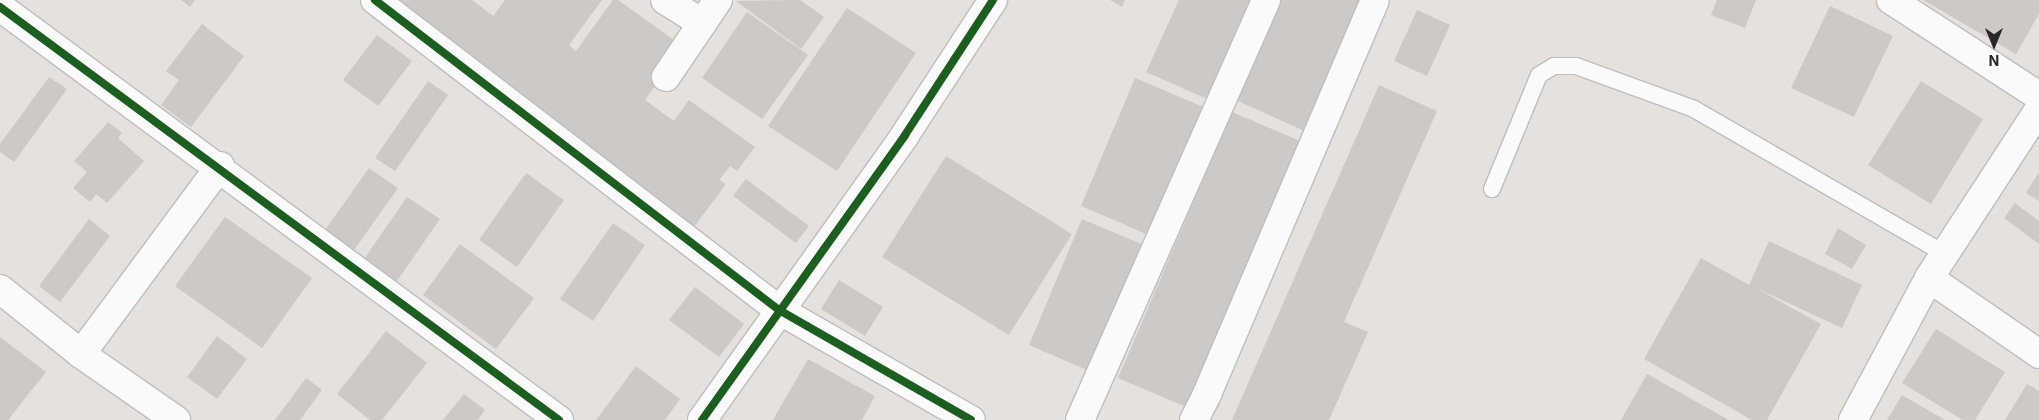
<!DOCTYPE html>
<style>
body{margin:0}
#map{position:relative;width:2039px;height:420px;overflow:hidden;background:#e6e1dc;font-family:Inter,sans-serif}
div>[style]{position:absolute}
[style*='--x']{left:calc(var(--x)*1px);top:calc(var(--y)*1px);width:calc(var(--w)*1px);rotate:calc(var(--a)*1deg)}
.building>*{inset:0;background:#ccc9c6}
.roads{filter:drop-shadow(1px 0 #bfbdbe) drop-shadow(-1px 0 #bfbdbe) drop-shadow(0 1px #bfbdbe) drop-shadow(0 -1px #bfbdbe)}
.service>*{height:16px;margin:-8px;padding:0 8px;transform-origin:8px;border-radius:8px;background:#fbfafa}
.minor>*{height:28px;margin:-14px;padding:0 14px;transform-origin:14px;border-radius:14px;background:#fbfafa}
.tertiary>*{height:28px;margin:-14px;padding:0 14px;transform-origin:14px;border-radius:14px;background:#fbfafa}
.cycleway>*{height:8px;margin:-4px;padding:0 4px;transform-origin:4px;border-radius:4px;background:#1b5e20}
span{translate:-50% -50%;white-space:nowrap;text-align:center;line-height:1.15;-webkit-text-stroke:4.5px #fff;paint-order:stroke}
.north{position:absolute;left:1969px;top:20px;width:50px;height:50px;-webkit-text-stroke:4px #fff;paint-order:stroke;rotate:180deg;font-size:14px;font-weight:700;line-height:20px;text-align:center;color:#272727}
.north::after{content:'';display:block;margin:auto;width:18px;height:22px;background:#272727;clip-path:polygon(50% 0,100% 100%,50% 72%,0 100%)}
</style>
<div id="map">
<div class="building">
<div style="clip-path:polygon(181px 0,195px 0,190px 7px)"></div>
<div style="clip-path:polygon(394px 0,472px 0,493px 16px,505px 0,602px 0,569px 45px,576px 51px,613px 0,618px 0,684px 47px,645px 100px,674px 121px,689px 100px,755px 147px,737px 171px,730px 166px,719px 180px,726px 184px,691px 231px)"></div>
<div style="clip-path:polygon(800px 0,824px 17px,801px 49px,736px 1px)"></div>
<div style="clip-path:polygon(1110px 0,1125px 0,1122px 7px)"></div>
<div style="clip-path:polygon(1179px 0,1259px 0,1214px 102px,1146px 72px)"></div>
<div style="clip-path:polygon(1275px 0,1367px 0,1307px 132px,1231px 98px)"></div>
<div style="clip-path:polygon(1717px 0,1756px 0,1745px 28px,1711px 15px)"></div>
<div style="clip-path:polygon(1923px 0,2039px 0,2039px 14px,2016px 54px)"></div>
<div style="clip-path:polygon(1830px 6px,1893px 36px,1854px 117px,1791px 88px)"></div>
<div style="clip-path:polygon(847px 8px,916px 53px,837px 171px,768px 126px)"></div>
<div style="clip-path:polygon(1417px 10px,1450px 25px,1427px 76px,1394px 61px)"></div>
<div style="clip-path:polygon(747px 12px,808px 55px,762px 119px,702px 78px)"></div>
<div style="clip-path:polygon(202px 24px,244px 56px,191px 127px,161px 105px,179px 80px,166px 71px)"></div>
<div style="clip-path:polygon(377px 35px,412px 61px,378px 106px,343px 80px)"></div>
<div style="clip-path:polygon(49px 77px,67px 89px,14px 162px,0 152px,0 144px)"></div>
<div style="clip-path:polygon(1135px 78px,1213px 111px,1158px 239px,1081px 206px)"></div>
<div style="clip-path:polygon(428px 81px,448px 95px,395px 171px,375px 158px)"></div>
<div style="clip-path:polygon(1921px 81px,1983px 119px,1931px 204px,1868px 165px)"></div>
<div style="clip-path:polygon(1379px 85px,1437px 111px,1344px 322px,1368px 332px,1329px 420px,1232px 420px)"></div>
<div style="clip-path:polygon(1232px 112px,1307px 144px,1193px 410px,1118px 378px)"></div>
<div style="clip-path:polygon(108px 122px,122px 133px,118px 138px,144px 161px,107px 203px,96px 194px,90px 202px,73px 188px,87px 172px,74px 161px)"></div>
<div style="clip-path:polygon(946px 156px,1072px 234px,1009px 335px,882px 257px)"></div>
<div style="clip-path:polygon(369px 168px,398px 188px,352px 253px,323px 233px)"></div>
<div style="clip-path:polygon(2039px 172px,2039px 201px,2026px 193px)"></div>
<div style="clip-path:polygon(526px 173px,564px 200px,517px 267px,479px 240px)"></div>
<div style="clip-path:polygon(746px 179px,809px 226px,796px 243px,733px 196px)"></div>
<div style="clip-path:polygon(407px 197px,440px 219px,395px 284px,362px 262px)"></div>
<div style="clip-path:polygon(2015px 203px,2039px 221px,2039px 244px,2004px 218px)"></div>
<div style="clip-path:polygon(225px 217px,312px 278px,262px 348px,175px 286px)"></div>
<div style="clip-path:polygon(89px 219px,110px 236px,60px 302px,39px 286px)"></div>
<div style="clip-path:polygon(1082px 219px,1148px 247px,1094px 373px,1029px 345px)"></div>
<div style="clip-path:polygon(613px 223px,645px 245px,593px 321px,560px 299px)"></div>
<div style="clip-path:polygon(1838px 228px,1866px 245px,1852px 269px,1825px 254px)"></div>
<div style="clip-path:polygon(1769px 241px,1862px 285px,1842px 328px,1754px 287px,1821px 324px,1767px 420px,1752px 420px,1644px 359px,1701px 258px,1749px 285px)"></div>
<div style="clip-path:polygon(460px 244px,534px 298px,496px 349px,423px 295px)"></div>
<div style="clip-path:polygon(839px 280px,883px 307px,865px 336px,821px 309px)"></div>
<div style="clip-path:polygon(695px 287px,744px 324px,719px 357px,669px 320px)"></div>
<div style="clip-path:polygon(1936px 329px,2005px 372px,1975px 420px,1963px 420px,1902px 383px)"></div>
<div style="clip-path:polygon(386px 331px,427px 363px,382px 420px,370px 420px,337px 394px)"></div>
<div style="clip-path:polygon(217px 336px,247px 359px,217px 399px,187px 377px)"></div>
<div style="clip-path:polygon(0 337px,46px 372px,8px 420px,0 420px)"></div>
<div style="clip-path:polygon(808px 359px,875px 396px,862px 420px,773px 420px)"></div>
<div style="clip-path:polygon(636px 366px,680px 399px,665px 420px,596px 420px)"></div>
<div style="clip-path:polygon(1647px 374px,1729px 420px,1621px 420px)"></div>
<div style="clip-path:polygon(306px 378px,322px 390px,300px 420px,275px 420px)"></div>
<div style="clip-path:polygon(2027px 384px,2039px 391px,2039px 420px,2005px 420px)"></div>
<div style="clip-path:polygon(464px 394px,485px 410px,478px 420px,443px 420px)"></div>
<div style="clip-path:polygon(1902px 395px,1945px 420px,1887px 420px)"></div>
</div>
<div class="roads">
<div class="service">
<div style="--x:1492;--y:189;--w:123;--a:-67.6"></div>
<div style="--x:1539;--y:75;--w:17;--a:-31"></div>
<div style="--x:1554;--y:66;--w:22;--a:0"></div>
<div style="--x:1576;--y:66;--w:126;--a:20"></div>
<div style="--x:1694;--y:109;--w:290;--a:30"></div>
</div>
<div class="minor">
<div style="--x:375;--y:0;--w:509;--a:37.5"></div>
<div style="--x:779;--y:310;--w:221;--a:29.8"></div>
<div style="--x:665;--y:0;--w:44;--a:31.9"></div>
<div style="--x:1891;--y:0;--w:176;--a:33"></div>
<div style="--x:0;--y:7;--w:695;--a:36.46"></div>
<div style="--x:666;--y:77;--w:93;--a:-56"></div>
<div style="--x:1929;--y:278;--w:134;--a:34.6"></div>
<div style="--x:0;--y:289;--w:104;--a:38.7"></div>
<div style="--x:81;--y:354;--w:116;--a:34.8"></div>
<div style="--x:81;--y:354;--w:234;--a:-53.5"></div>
<div style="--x:702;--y:420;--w:350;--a:-54.5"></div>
<div style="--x:905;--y:135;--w:161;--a:-56.9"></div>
<div style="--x:1080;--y:420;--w:459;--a:-66.1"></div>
<div style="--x:1194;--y:420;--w:29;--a:-63"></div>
<div style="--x:1207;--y:394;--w:427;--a:-66.9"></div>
</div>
<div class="tertiary">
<div style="--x:1853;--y:420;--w:161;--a:-61.8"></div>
<div style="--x:1929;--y:278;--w:202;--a:-56.9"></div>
</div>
</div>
<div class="cycleway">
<div style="--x:375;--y:0;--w:509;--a:37.5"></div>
<div style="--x:779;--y:310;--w:221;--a:29.8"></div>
<div style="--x:0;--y:7;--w:695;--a:36.46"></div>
<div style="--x:702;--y:420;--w:350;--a:-54.5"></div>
<div style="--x:905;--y:135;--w:161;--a:-56.9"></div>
</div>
<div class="north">N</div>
</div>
